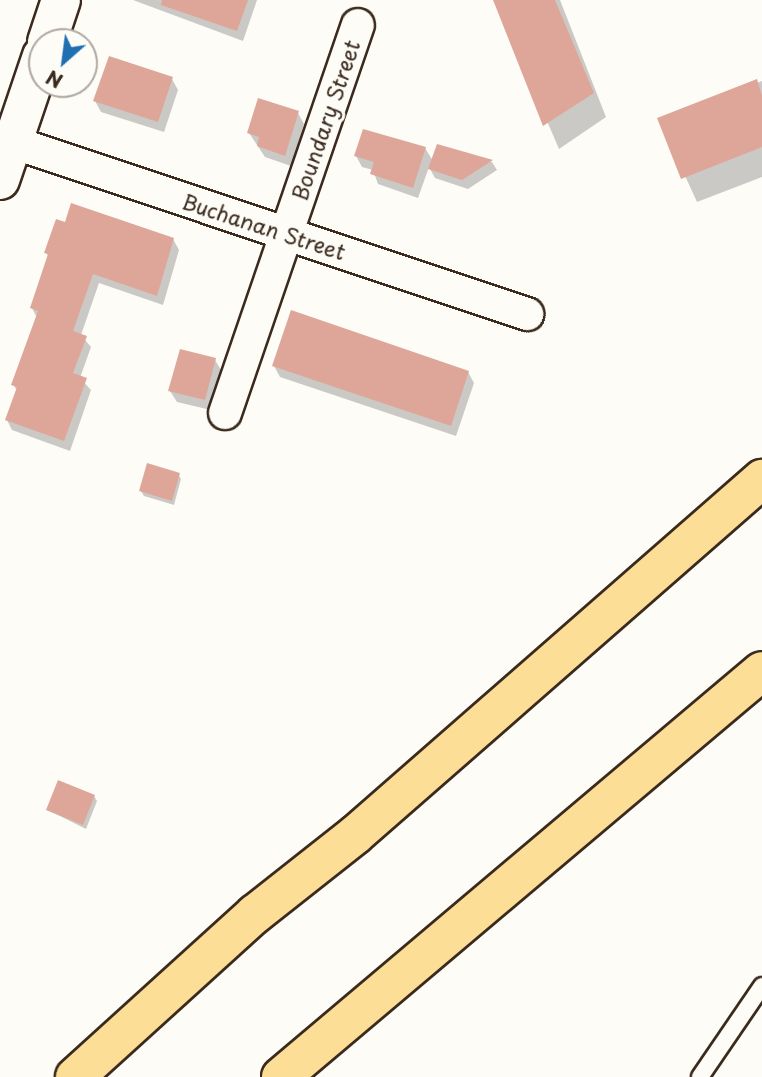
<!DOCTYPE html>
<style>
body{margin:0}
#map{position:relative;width:762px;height:1077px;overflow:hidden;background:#fdfcf7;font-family:"Playpen Sans",sans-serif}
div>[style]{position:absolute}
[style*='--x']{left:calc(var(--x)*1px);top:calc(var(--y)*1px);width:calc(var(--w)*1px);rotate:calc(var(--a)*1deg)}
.shadow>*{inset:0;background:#0003}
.building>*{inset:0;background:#dea699}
.roads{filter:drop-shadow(2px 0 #3b2a1e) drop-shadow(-2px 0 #3b2a1e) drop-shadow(0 2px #3b2a1e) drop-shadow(0 -2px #3b2a1e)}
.service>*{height:16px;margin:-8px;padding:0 8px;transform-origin:8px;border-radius:8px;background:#fdfcf7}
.minor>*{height:32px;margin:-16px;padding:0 16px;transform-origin:16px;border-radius:16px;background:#fdfcf7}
.tertiary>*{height:38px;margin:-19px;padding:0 19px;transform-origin:19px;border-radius:19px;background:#fdfcf7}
.motorway>*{height:38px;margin:-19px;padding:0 19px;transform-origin:19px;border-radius:19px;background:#fcde96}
span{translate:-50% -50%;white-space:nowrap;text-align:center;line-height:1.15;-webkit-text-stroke:6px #fdfcf7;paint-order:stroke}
.street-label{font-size:21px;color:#3b2a1e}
.north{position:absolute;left:28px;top:28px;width:70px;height:70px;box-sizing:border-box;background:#fdfcf7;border:2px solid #afa8a0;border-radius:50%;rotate:208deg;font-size:19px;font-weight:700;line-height:28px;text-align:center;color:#3b2a1e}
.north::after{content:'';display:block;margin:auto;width:24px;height:32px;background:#1f6fb2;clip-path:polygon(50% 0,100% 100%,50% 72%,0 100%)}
</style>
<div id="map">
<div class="shadow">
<div style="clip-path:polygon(133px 0,257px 0,243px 41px)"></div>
<div style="clip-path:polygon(495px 0,560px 0,606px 117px,559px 149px)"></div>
<div style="clip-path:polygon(172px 79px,178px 90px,164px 132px,101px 112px,95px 101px)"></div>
<div style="clip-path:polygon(762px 81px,762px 177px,697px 202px,659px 119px)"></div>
<div style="clip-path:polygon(298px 113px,304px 124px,291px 166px,265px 157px,249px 133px)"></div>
<div style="clip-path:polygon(438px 146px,492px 162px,497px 170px,468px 189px,435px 178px,429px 167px,418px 198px,378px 184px,373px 170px,362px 167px,356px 156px,425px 148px,433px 161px)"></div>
<div style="clip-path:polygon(173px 239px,179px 250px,163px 305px,99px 283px,81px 335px,91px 347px,80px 378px,91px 390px,70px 451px,12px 430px,7px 420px,17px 391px,13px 384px,37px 318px,32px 308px,49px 257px,46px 253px)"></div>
<div style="clip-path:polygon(215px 360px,221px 370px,211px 410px,177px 402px,170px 391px)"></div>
<div style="clip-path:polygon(274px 366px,468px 372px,474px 383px,456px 436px,280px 377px)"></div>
<div style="clip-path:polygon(178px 474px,181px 479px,174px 505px,144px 496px,141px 491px)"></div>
<div style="clip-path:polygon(94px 796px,97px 801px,86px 829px,48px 810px)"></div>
</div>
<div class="building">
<div style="clip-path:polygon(162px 0,248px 0,237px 31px,161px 5px)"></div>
<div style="clip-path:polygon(493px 0,555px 0,594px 93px,543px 126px)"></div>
<div style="clip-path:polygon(109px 56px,173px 77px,158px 122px,93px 101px)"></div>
<div style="clip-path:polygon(757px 79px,762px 96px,762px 147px,681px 179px,657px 118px)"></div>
<div style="clip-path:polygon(258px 98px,299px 111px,285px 156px,257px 146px,259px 137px,247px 133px)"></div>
<div style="clip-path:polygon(363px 129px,426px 147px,413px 188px,370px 174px,374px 162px,354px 156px)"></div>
<div style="clip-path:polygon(437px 144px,493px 160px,462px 180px,428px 169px)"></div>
<div style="clip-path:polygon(71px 203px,174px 238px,157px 296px,93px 274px,73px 331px,87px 336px,73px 373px,87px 378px,64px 441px,5px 420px,17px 387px,11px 385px,38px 311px,30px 308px,48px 254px,44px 253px,56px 219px,65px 222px)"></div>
<div style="clip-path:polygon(291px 310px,469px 371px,451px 426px,272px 366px)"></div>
<div style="clip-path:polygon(180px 349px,216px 358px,205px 400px,168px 391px)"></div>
<div style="clip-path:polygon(147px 463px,180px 473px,172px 501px,139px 491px)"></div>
<div style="clip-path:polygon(58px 780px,95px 795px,83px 825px,46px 810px)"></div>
</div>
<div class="roads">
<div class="service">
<div style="--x:700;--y:1077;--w:110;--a:-55.7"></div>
</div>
<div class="minor">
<div style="--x:0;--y:138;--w:556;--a:18.47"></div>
<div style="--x:225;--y:413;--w:410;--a:-71.1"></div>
</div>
<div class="tertiary">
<div style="--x:47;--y:42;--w:44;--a:-71.6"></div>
<div style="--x:0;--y:180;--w:131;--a:-71.3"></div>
</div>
<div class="motorway">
<div style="--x:75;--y:1077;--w:243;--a:-42.2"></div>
<div style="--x:255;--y:914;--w:127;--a:-38.3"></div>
<div style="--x:355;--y:835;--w:541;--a:-41.18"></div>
<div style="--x:281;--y:1077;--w:629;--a:-40.17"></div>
</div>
</div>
<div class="street-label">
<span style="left:325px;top:120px;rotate:-71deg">Boundary Street</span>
<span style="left:264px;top:226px;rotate:18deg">Buchanan Street</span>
</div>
<div class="north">N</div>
</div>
